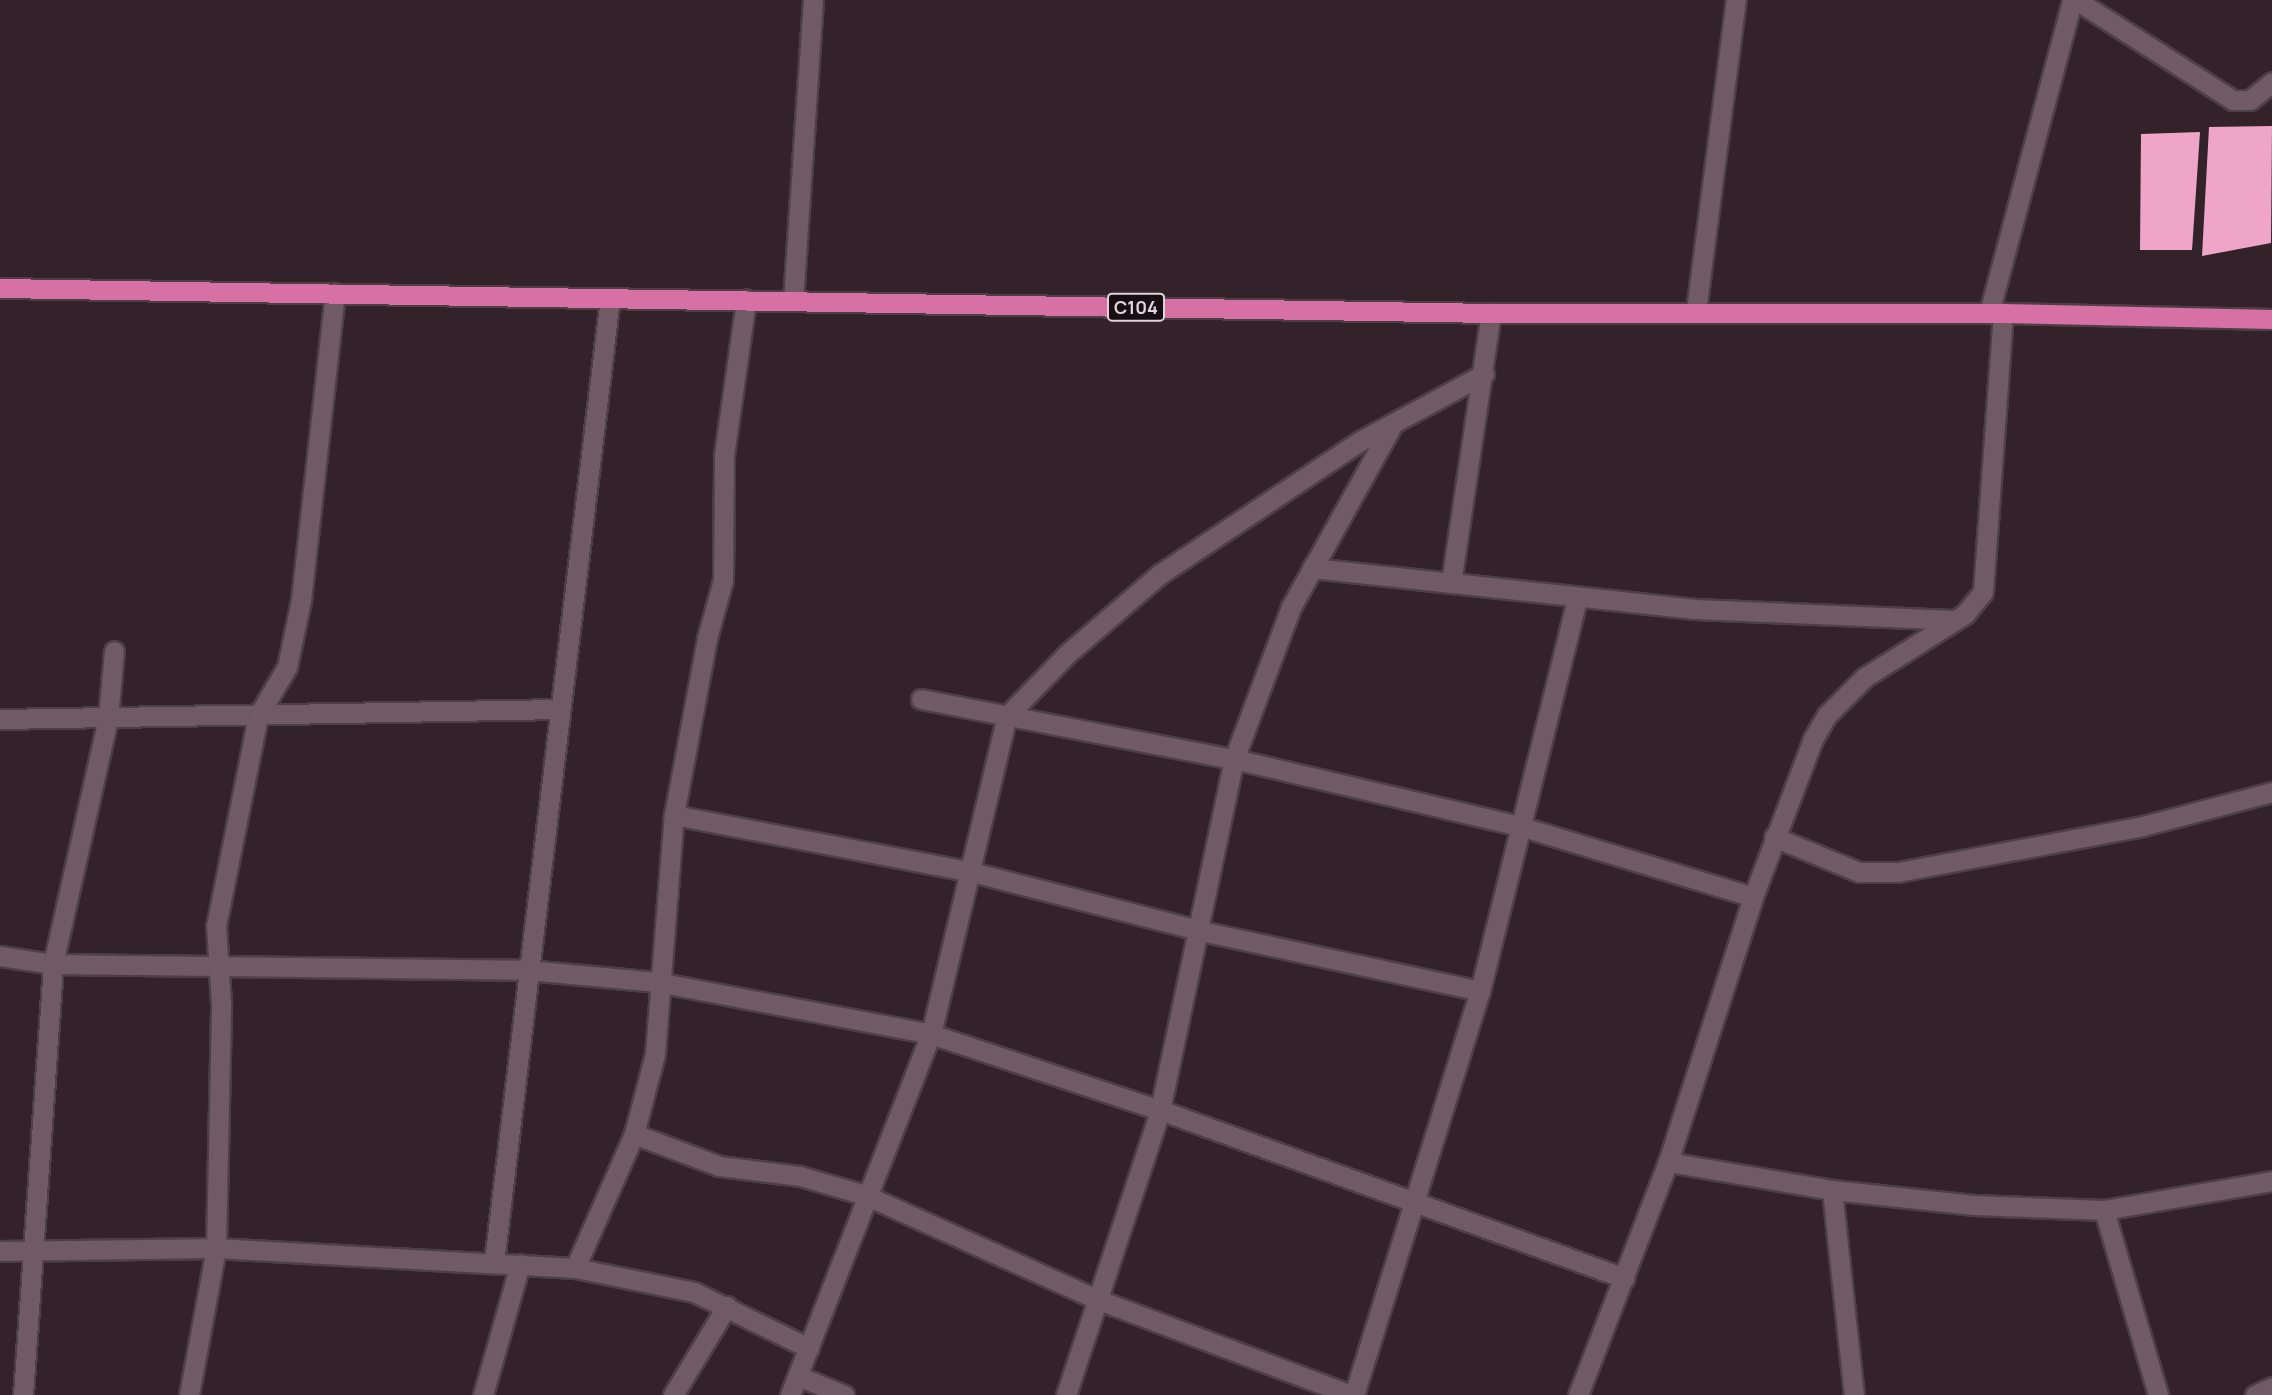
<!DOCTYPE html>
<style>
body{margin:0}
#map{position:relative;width:2272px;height:1395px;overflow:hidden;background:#34222a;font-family:Manrope,sans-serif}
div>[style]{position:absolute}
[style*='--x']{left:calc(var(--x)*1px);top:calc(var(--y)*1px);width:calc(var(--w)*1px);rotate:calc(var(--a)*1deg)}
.building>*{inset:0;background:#eea5c8}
.roads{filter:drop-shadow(2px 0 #4e3f46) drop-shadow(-2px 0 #4e3f46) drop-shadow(0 2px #4e3f46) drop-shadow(0 -2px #4e3f46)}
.minor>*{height:19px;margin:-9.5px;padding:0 9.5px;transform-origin:9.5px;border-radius:9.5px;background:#705a64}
.trunk>*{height:19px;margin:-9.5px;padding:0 9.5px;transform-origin:9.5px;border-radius:9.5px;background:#d770a5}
span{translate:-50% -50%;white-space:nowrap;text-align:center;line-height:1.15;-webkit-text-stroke:7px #160e12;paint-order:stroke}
.shield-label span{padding:2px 5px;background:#160e12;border:2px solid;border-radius:5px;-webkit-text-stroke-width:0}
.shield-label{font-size:18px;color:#e0d3d9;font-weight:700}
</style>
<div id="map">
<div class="building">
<div style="clip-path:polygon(2272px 126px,2271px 243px,2202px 256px,2209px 127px)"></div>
<div style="clip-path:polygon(2200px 132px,2192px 250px,2140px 250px,2141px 134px)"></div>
</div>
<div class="roads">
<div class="minor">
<div style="--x:2076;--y:0;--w:186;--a:32.5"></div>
<div style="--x:2233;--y:100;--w:17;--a:0"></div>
<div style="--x:2250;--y:100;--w:28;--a:-39"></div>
<div style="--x:793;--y:301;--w:302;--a:-86.2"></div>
<div style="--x:1696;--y:311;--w:314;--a:-82.7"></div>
<div style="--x:1989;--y:313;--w:324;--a:-75.1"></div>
<div style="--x:1312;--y:568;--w:383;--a:6.1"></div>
<div style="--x:1693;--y:609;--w:262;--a:2.4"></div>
<div style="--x:1451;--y:583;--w:273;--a:-81.6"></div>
<div style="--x:921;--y:699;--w:319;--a:10.9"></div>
<div style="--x:1234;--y:759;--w:297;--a:13.2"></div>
<div style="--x:1523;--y:827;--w:240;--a:16.9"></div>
<div style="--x:0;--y:719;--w:559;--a:-1.02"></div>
<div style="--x:674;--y:815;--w:299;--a:10.8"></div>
<div style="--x:968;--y:871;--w:241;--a:14.4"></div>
<div style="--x:1201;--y:931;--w:285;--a:12.1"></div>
<div style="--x:1774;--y:837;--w:92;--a:22.4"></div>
<div style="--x:1859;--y:872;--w:39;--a:0"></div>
<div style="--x:1898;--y:872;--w:249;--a:-10.6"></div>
<div style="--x:2143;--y:826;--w:133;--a:-14.8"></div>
<div style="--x:0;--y:956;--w:54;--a:8.6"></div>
<div style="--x:53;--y:964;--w:475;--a:0.7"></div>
<div style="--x:528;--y:970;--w:130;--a:5.3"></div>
<div style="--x:657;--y:982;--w:279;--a:10.7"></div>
<div style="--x:931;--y:1034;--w:241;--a:18.4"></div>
<div style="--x:1160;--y:1110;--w:494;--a:19.9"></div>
<div style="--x:634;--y:1134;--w:91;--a:20.6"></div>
<div style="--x:719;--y:1166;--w:82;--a:7"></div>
<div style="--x:800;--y:1176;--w:68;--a:16.3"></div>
<div style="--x:865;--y:1195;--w:253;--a:24.2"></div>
<div style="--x:1096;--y:1299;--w:272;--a:20.6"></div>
<div style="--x:1668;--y:1162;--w:166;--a:9.7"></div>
<div style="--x:1832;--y:1190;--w:143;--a:6"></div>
<div style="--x:1974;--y:1205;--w:130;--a:2.2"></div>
<div style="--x:2104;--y:1210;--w:170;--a:-9.8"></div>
<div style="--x:1832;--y:1190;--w:206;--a:83.9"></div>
<div style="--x:2104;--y:1210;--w:193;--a:73.7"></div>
<div style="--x:0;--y:1251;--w:216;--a:-0.8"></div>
<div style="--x:216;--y:1248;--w:360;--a:3.2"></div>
<div style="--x:575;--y:1268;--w:121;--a:11.4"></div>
<div style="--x:694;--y:1292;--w:128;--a:26"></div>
<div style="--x:494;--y:1262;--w:971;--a:-83.14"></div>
<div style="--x:575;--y:1268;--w:146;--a:-66.2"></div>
<div style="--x:634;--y:1134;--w:83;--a:-75.3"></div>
<div style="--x:655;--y:1054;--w:240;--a:-85.5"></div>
<div style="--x:674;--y:815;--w:180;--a:-79.4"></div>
<div style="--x:707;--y:638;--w:60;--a:-74.6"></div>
<div style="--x:723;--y:580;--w:125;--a:-89.5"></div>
<div style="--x:724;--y:455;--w:157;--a:-81.9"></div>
<div style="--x:798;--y:1376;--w:50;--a:22.4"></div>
<div style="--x:23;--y:1395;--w:432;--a:-86"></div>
<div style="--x:53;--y:964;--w:252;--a:-77.4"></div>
<div style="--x:108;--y:718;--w:67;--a:-84.9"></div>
<div style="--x:189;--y:1395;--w:149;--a:-79.6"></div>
<div style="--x:216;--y:1248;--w:245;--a:-88.8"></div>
<div style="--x:221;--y:1003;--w:77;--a:-93.7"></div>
<div style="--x:216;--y:926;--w:214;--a:-78.7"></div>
<div style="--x:258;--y:716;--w:57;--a:-59.4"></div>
<div style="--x:287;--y:667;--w:68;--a:-78.2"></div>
<div style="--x:301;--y:600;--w:309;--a:-83.7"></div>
<div style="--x:483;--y:1395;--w:136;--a:-74.2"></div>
<div style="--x:673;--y:1395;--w:104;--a:-58.8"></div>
<div style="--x:790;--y:1395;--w:388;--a:-68.7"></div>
<div style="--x:931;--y:1034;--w:327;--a:-76.6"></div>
<div style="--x:1007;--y:716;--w:86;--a:-45.9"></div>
<div style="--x:1067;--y:654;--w:123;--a:-40.7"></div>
<div style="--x:1160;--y:574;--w:240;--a:-33.6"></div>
<div style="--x:1360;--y:441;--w:141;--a:-28.4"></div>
<div style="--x:1066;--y:1395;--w:300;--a:-71.7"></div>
<div style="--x:1160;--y:1110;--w:359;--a:-78.1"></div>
<div style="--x:1234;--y:759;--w:162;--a:-69.4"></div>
<div style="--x:1291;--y:607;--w:210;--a:-60.9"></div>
<div style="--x:1354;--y:1395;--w:423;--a:-72.7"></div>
<div style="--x:1480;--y:991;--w:405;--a:-76.1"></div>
<div style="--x:1578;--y:1395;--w:250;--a:-68.9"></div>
<div style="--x:1668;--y:1162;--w:278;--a:-72.2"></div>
<div style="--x:1753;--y:897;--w:169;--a:-69.2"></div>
<div style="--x:1813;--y:739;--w:28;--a:-60"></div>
<div style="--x:1827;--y:715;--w:54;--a:-45"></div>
<div style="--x:1865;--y:677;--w:118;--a:-32.2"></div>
<div style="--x:1965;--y:614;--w:28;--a:-51"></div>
<div style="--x:1983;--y:592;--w:280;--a:-85.9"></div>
<div style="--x:2255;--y:1395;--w:19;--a:-25"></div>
</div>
<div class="trunk">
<div style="--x:0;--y:288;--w:1491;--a:0.96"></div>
<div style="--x:1491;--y:313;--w:512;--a:0"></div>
<div style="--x:2003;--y:313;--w:269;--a:1.3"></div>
</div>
</div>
<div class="shield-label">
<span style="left:1136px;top:307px">C104</span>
</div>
</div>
